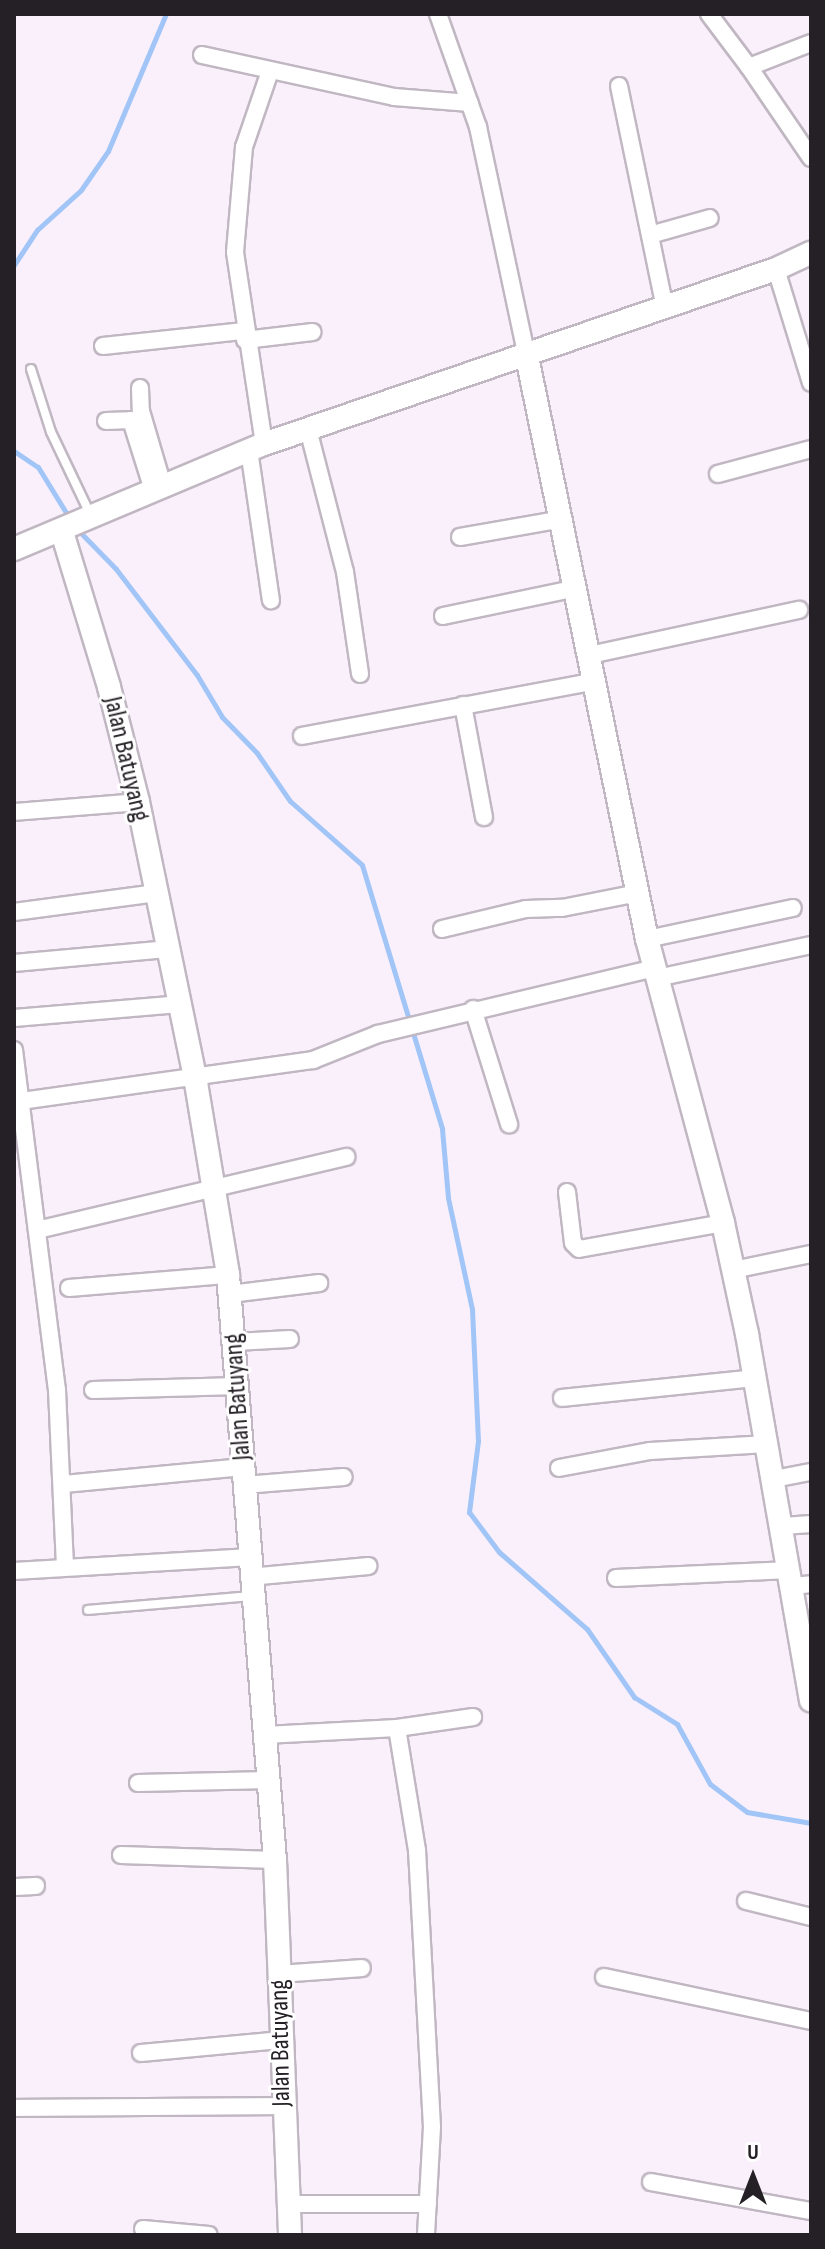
<!DOCTYPE html>
<style>
body{margin:0}
#map{position:relative;width:825px;height:2249px;overflow:hidden;background:#faf0fc;font-family:"Sofia Sans Condensed",sans-serif}
div>[style]{position:absolute}
[style*='--x']{left:calc(var(--x)*1px);top:calc(var(--y)*1px);width:calc(var(--w)*1px);rotate:calc(var(--a)*1deg)}
.stream>*{height:5px;margin:-2.5px;padding:0 2.5px;transform-origin:2.5px;border-radius:2.5px;background:#a1c5f7}
.roads{filter:drop-shadow(2px 0 #c0b7c2) drop-shadow(-2px 0 #c0b7c2) drop-shadow(0 2px #c0b7c2) drop-shadow(0 -2px #c0b7c2)}
.service>*{height:8px;margin:-4px;padding:0 4px;transform-origin:4px;border-radius:4px;background:#fff}
.minor>*{height:16px;margin:-8px;padding:0 8px;transform-origin:8px;border-radius:8px;background:#fff}
.tertiary>*{height:22px;margin:-11px;padding:0 11px;transform-origin:11px;border-radius:11px;background:#fff}
span{translate:-50% -50%;white-space:nowrap;text-align:center;line-height:1.15;-webkit-text-stroke:6px #fff;paint-order:stroke}
.street-label{font-size:26px;color:#242025}
.frame{position:absolute;inset:0;border:16px solid #242025;pointer-events:none}
.north{position:absolute;left:713px;top:2137px;width:80px;height:80px;-webkit-text-stroke:6px #fff;paint-order:stroke;rotate:0deg;font-size:22px;font-weight:700;line-height:32px;text-align:center;color:#242025}
.north::after{content:'';display:block;margin:auto;width:28px;height:36px;background:#242025;clip-path:polygon(50% 0,100% 100%,50% 72%,0 100%)}
</style>
<div id="map">
<div class="stream">
<div style="--x:14;--y:265;--w:42;--a:-56.7"></div>
<div style="--x:37;--y:230;--w:59;--a:-42.3"></div>
<div style="--x:81;--y:190;--w:47;--a:-55.3"></div>
<div style="--x:108;--y:151;--w:149;--a:-67.1"></div>
<div style="--x:14;--y:451;--w:29;--a:34"></div>
<div style="--x:38;--y:467;--w:61;--a:58.4"></div>
<div style="--x:76;--y:528;--w:57;--a:45.7"></div>
<div style="--x:116;--y:569;--w:133;--a:52.6"></div>
<div style="--x:197;--y:675;--w:49;--a:59.2"></div>
<div style="--x:222;--y:717;--w:50;--a:45.8"></div>
<div style="--x:257;--y:753;--w:58;--a:55.5"></div>
<div style="--x:290;--y:801;--w:96;--a:41.6"></div>
<div style="--x:362;--y:865;--w:276;--a:73.1"></div>
<div style="--x:442;--y:1129;--w:69;--a:85"></div>
<div style="--x:448;--y:1198;--w:114;--a:77.8"></div>
<div style="--x:472;--y:1309;--w:132;--a:87.4"></div>
<div style="--x:478;--y:1441;--w:72;--a:97.2"></div>
<div style="--x:469;--y:1512;--w:50;--a:53.1"></div>
<div style="--x:499;--y:1552;--w:117;--a:41.2"></div>
<div style="--x:587;--y:1629;--w:83;--a:55.3"></div>
<div style="--x:634;--y:1697;--w:51;--a:32.1"></div>
<div style="--x:677;--y:1724;--w:68;--a:61.2"></div>
<div style="--x:710;--y:1784;--w:46;--a:37.1"></div>
<div style="--x:747;--y:1812;--w:65;--a:9.8"></div>
</div>
<div class="roads">
<div class="service">
<div style="--x:31;--y:369;--w:66;--a:72.4"></div>
<div style="--x:51;--y:432;--w:93;--a:64.5"></div>
<div style="--x:88;--y:1610;--w:163;--a:-4.9"></div>
</div>
<div class="minor">
<div style="--x:438;--y:14;--w:120;--a:70.5"></div>
<div style="--x:478;--y:127;--w:235;--a:78"></div>
<div style="--x:709;--y:14;--w:66;--a:53"></div>
<div style="--x:749;--y:67;--w:66;--a:-21.2"></div>
<div style="--x:202;--y:55;--w:197;--a:12.3"></div>
<div style="--x:394;--y:97;--w:76;--a:4.5"></div>
<div style="--x:749;--y:67;--w:110;--a:55.7"></div>
<div style="--x:619;--y:86;--w:227;--a:78.3"></div>
<div style="--x:650;--y:235;--w:62;--a:-15.8"></div>
<div style="--x:776;--y:269;--w:119;--a:72.9"></div>
<div style="--x:245;--y:340;--w:68;--a:-6.7"></div>
<div style="--x:103;--y:346;--w:142;--a:-6.1"></div>
<div style="--x:140;--y:388;--w:23;--a:88"></div>
<div style="--x:141;--y:411;--w:81;--a:73.6"></div>
<div style="--x:106;--y:421;--w:25;--a:-2"></div>
<div style="--x:131;--y:420;--w:67;--a:72.6"></div>
<div style="--x:308;--y:429;--w:148;--a:75.5"></div>
<div style="--x:345;--y:572;--w:103;--a:81.6"></div>
<div style="--x:264;--y:444;--w:194;--a:-98.6"></div>
<div style="--x:235;--y:252;--w:105;--a:-85.1"></div>
<div style="--x:244;--y:147;--w:80;--a:-71.1"></div>
<div style="--x:249;--y:450;--w:152;--a:81.7"></div>
<div style="--x:718;--y:474;--w:96;--a:-15"></div>
<div style="--x:460;--y:537;--w:105;--a:-9.9"></div>
<div style="--x:443;--y:616;--w:137;--a:-11.8"></div>
<div style="--x:590;--y:655;--w:214;--a:-12.2"></div>
<div style="--x:463;--y:705;--w:114;--a:79.4"></div>
<div style="--x:302;--y:736;--w:299;--a:-10.6"></div>
<div style="--x:14;--y:812;--w:124;--a:-4.6"></div>
<div style="--x:14;--y:912;--w:144;--a:-7.6"></div>
<div style="--x:442;--y:929;--w:86;--a:-13.4"></div>
<div style="--x:526;--y:909;--w:36;--a:-2"></div>
<div style="--x:562;--y:908;--w:77;--a:-11.2"></div>
<div style="--x:647;--y:939;--w:149;--a:-12"></div>
<div style="--x:14;--y:963;--w:156;--a:-5.2"></div>
<div style="--x:657;--y:978;--w:157;--a:-12.1"></div>
<div style="--x:473;--y:1009;--w:121;--a:72.6"></div>
<div style="--x:14;--y:1018;--w:166;--a:-4.8"></div>
<div style="--x:14;--y:1050;--w:343;--a:82.8"></div>
<div style="--x:57;--y:1390;--w:176;--a:87.4"></div>
<div style="--x:14;--y:1102;--w:302;--a:-8"></div>
<div style="--x:313;--y:1060;--w:70;--a:-21.8"></div>
<div style="--x:378;--y:1034;--w:284;--a:-13.4"></div>
<div style="--x:567;--y:1192;--w:51;--a:83.3"></div>
<div style="--x:573;--y:1243;--w:8;--a:45"></div>
<div style="--x:579;--y:1249;--w:146;--a:-10.2"></div>
<div style="--x:37;--y:1230;--w:318;--a:-13.3"></div>
<div style="--x:733;--y:1270;--w:80;--a:-11.6"></div>
<div style="--x:69;--y:1288;--w:160;--a:-4.7"></div>
<div style="--x:230;--y:1294;--w:90;--a:-7"></div>
<div style="--x:235;--y:1342;--w:55;--a:-3.1"></div>
<div style="--x:93;--y:1390;--w:146;--a:-1.6"></div>
<div style="--x:562;--y:1398;--w:195;--a:-5.9"></div>
<div style="--x:559;--y:1468;--w:93;--a:-10.6"></div>
<div style="--x:650;--y:1451;--w:117;--a:-3.4"></div>
<div style="--x:774;--y:1479;--w:38;--a:-11"></div>
<div style="--x:64;--y:1484;--w:180;--a:-5.4"></div>
<div style="--x:244;--y:1485;--w:100;--a:-4.6"></div>
<div style="--x:783;--y:1526;--w:28;--a:-4"></div>
<div style="--x:14;--y:1571;--w:233;--a:-3.4"></div>
<div style="--x:249;--y:1577;--w:120;--a:-5.3"></div>
<div style="--x:616;--y:1578;--w:174;--a:-2.6"></div>
<div style="--x:793;--y:1586;--w:18;--a:-6"></div>
<div style="--x:397;--y:1728;--w:124;--a:80.7"></div>
<div style="--x:417;--y:1850;--w:277;--a:86.9"></div>
<div style="--x:432;--y:2127;--w:108;--a:93.2"></div>
<div style="--x:265;--y:1735;--w:132;--a:-3"></div>
<div style="--x:397;--y:1728;--w:77;--a:-8.2"></div>
<div style="--x:138;--y:1783;--w:131;--a:-1.3"></div>
<div style="--x:121;--y:1855;--w:154;--a:1.9"></div>
<div style="--x:14;--y:1887;--w:22;--a:-3"></div>
<div style="--x:746;--y:1901;--w:67;--a:13.8"></div>
<div style="--x:280;--y:1974;--w:82;--a:-4.2"></div>
<div style="--x:604;--y:1977;--w:212;--a:12"></div>
<div style="--x:141;--y:2053;--w:142;--a:-5.3"></div>
<div style="--x:14;--y:2108;--w:267;--a:-0.4"></div>
<div style="--x:651;--y:2182;--w:163;--a:10.3"></div>
<div style="--x:288;--y:2204;--w:140;--a:0"></div>
<div style="--x:143;--y:2229;--w:66;--a:5.2"></div>
</div>
<div class="tertiary">
<div style="--x:527;--y:357;--w:594;--a:78.35"></div>
<div style="--x:647;--y:939;--w:294;--a:75"></div>
<div style="--x:723;--y:1223;--w:114;--a:77.8"></div>
<div style="--x:747;--y:1334;--w:372;--a:80.1"></div>
<div style="--x:62;--y:532;--w:162;--a:73.1"></div>
<div style="--x:109;--y:687;--w:119;--a:75.8"></div>
<div style="--x:138;--y:802;--w:287;--a:78.3"></div>
<div style="--x:196;--y:1083;--w:195;--a:80.5"></div>
<div style="--x:228;--y:1275;--w:587;--a:85.41"></div>
<div style="--x:275;--y:1860;--w:375;--a:87.7"></div>
<div style="--x:14;--y:549;--w:271;--a:-22.8"></div>
<div style="--x:264;--y:444;--w:541;--a:-18.87"></div>
<div style="--x:776;--y:269;--w:38;--a:-25"></div>
</div>
</div>
<div class="street-label">
<span style="left:126px;top:759px;rotate:77deg">Jalan Batuyang</span>
<span style="left:238px;top:1397px;rotate:-94deg">Jalan Batuyang</span>
<span style="left:281px;top:2043px;rotate:-91deg">Jalan Batuyang</span>
</div>
<div class="frame"></div>
<div class="north">U</div>
</div>
